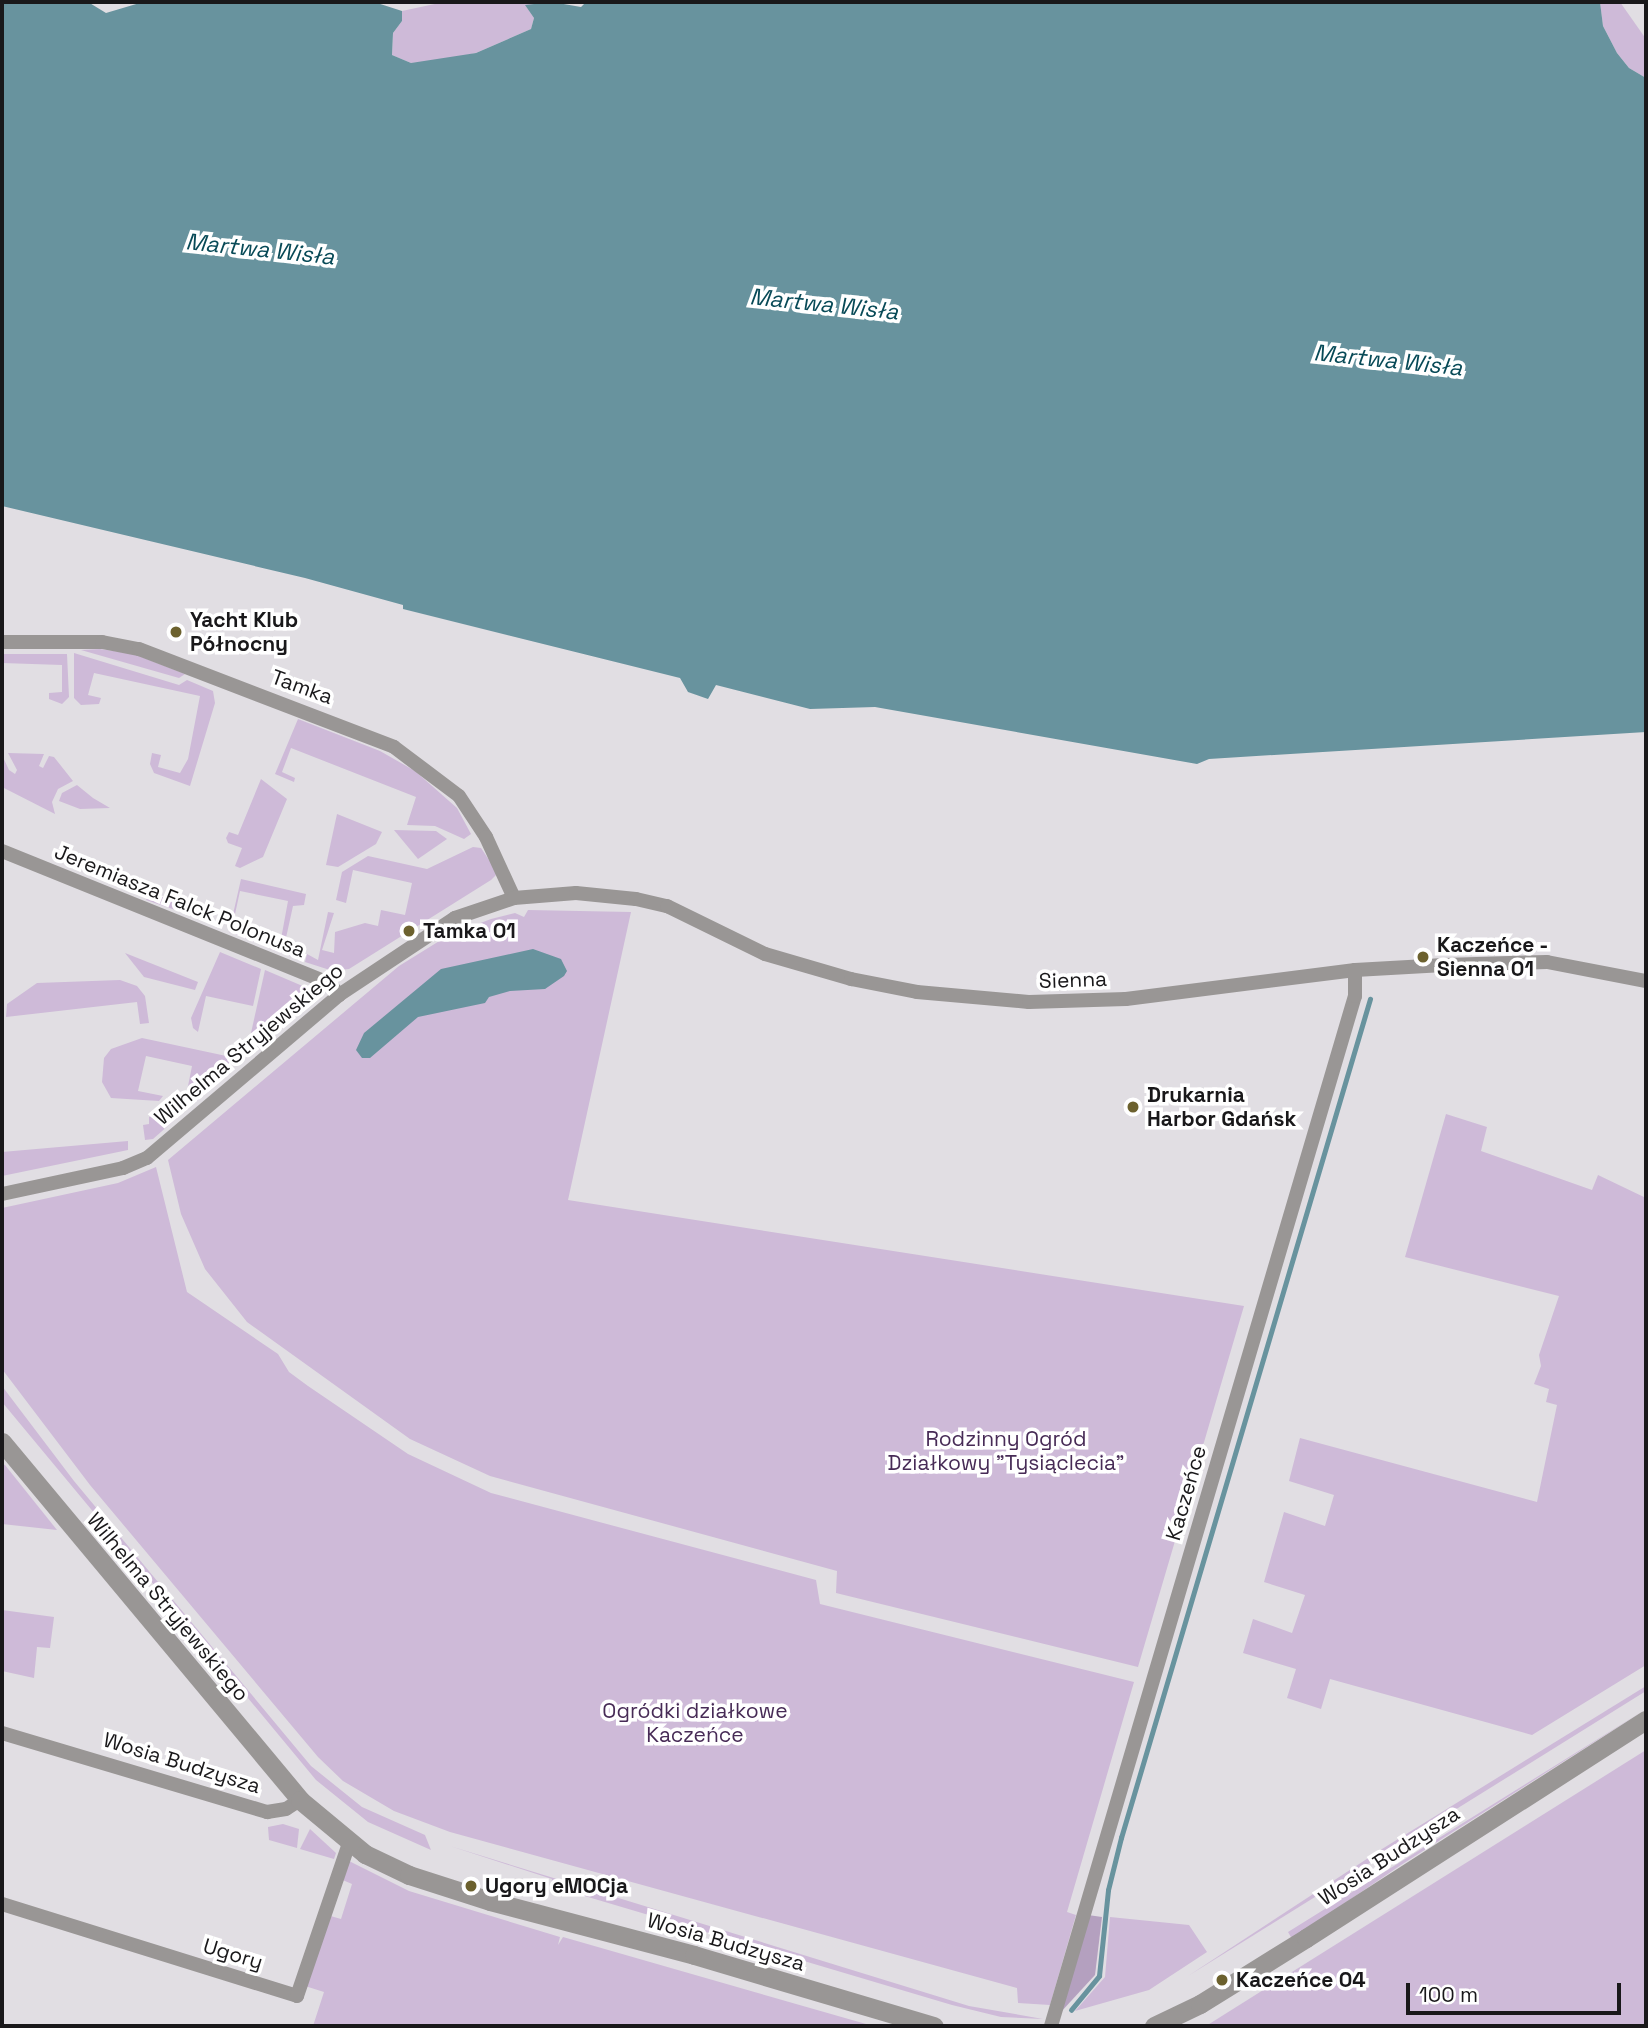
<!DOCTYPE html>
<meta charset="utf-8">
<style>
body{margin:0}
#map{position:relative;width:1648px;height:2028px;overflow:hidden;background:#e1dee3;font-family:"Space Grotesk",sans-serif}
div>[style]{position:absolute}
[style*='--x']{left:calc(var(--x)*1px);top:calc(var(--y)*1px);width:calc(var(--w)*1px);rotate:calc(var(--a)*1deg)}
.green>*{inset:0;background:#cebad8}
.forest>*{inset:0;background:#b4a0bf}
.water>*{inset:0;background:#68939e}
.stream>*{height:4.5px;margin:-2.25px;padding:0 2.25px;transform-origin:2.25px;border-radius:2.25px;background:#68939e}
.minor>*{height:14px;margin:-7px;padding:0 7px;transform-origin:7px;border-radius:7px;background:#999695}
.tertiary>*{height:19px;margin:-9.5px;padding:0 9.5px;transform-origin:9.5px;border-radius:9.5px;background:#999695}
.dots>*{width:19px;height:19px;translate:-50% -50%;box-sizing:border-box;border:4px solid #fff;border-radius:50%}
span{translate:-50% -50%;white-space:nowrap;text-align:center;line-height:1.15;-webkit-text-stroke:7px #fff;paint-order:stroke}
.poi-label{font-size:21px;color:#19181a;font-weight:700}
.left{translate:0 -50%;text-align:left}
.street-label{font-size:21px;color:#19181a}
.park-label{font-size:21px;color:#472b56}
.water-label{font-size:23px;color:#084a57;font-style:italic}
.frame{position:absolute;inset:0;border:4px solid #19181a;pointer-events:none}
.scale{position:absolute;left:1406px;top:1983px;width:215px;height:32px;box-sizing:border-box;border:4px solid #19181a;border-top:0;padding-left:9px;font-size:21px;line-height:24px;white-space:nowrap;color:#19181a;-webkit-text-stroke:5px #fff;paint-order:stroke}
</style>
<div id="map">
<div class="green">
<div style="clip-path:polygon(444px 2px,552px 2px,526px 6px,534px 18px,531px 29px,476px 53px,434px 62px,411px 63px,392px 55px,393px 33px,402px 21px,402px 11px)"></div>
<div style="clip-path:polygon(1600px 2px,1620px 2px,1646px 39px,1646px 78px,1629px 68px,1617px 53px,1603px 26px)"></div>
<div style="clip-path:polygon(100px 649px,134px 654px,185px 674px,179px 678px,81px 650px)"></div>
<div style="clip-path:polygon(74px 653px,179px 685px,187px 680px,213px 691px,215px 703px,190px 786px,154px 773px,150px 764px,152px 753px,161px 755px,158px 767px,180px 773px,188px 759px,200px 696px,94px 673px,88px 695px,101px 698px,99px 704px,81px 705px,74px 698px)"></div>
<div style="clip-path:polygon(2px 654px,67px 654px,69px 697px,62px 704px,49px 699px,49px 693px,62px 692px,62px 665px,2px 663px)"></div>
<div style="clip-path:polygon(298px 719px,380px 751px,415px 771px,457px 808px,471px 834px,464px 839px,435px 826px,407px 825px,416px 797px,291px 748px,282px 772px,295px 778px,294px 782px,275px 774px)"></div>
<div style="clip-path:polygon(8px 753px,44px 754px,39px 766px,43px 768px,49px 756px,54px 757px,73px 781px,58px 789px,52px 802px,55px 814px,2px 787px,2px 755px,9px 770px,15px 774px,17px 770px)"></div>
<div style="clip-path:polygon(261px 779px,287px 799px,263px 857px,240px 868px,235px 866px,242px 848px,228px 843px,226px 838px,229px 832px,238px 835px)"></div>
<div style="clip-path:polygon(77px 785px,93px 798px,110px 808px,80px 809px,59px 801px,62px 793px)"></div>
<div style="clip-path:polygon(337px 814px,382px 832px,376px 844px,338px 867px,326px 865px)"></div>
<div style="clip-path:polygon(394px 830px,436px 831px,447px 839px,418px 859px)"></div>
<div style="clip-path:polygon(473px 847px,481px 848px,493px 866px,496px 875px,491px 880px,349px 969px,333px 971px,305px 962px,307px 954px,318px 960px,328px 912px,334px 913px,322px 950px,334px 953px,335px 932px,365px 923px,378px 926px,381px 910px,405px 915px,412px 883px,353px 870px,346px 903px,336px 900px,342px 872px,368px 856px,427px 869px)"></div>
<div style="clip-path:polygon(241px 879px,306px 894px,304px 905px,293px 906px,284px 947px,295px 948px,293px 957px,270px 949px,272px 937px,281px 939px,288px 901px,240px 891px,232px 928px,256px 933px,255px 937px,266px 940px,265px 946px,229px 932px)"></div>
<div style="clip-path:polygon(150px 892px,206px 914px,205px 920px,146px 900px)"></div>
<div style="clip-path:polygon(528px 910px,631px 912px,568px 1200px,1244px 1306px,1138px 1667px,836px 1593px,837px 1571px,490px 1476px,410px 1439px,247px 1322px,205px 1269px,181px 1214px,168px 1160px,399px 966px,449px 935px,491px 919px,515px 913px,524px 917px)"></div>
<div style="clip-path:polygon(220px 952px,261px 969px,253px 1006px,206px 996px,198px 1032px,193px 1028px,191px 1018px)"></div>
<div style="clip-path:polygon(125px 953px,198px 982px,195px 990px,144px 977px)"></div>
<div style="clip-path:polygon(265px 970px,319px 993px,261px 1044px,249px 1042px)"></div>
<div style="clip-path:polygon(120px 980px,137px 986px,145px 996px,149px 1023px,140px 1024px,137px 1002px,6px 1017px,7px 1004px,37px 983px)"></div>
<div style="clip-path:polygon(142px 1038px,231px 1057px,233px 1064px,195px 1103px,185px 1101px,192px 1066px,146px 1056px,138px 1091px,163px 1096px,159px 1101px,111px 1098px,102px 1082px,104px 1058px,111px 1049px)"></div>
<div style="clip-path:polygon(178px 1104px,186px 1110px,153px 1139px,145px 1140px,143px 1125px,149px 1124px,149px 1117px)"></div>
<div style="clip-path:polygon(1446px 1114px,1487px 1127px,1481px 1151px,1592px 1190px,1598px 1175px,1646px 1198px,1646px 1665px,1532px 1735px,1330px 1679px,1321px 1709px,1287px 1698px,1296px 1669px,1243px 1653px,1253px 1619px,1292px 1633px,1305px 1595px,1264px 1582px,1284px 1512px,1325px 1526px,1334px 1495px,1289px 1481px,1300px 1438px,1537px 1502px,1557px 1405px,1546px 1402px,1549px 1389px,1534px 1384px,1541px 1366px,1539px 1355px,1559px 1296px,1405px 1257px)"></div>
<div style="clip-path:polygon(128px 1141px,128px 1150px,2px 1176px,2px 1152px)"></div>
<div style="clip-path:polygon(156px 1167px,187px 1292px,278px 1354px,289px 1372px,308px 1386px,408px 1454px,491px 1493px,816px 1580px,820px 1604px,1134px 1682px,1067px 1912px,1076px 1915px,1050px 2005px,1018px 2003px,1017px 1988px,450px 1832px,394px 1811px,343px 1781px,318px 1757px,90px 1485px,2px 1369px,2px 1208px,118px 1183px)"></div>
<div style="clip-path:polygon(2px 1386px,74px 1481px,311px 1766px,362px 1807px,425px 1835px,431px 1850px,368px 1822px,316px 1780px,2px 1402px)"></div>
<div style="clip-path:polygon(2px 1464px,5px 1465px,57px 1530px,2px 1524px)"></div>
<div style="clip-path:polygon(2px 1610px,54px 1617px,50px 1648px,37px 1647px,34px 1678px,2px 1671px)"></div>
<div style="clip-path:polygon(1646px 1686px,1646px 1691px,1188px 1976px,1382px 1849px)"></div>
<div style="clip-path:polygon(1646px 1709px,1401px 1865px,1292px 1939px,1288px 1932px)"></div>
<div style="clip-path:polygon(1646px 1750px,1646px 2026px,1206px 2026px)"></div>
<div style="clip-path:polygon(283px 1824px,299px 1829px,297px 1848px,269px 1840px,268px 1827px)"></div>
<div style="clip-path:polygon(310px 1829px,336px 1853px,334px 1859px,300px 1849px)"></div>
<div style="clip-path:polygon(450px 1846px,969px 2006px,1043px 2019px,1001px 2017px,952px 2005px,551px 1886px,552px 1879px)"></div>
<div style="clip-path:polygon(345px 1859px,409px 1891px,560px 1937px,558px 1945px,563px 1937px,873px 2026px,313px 2026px,324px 1992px,305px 1986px,327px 1915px,341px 1919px,352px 1884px,338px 1878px)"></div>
<div style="clip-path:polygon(1110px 1917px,1189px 1925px,1207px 1952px,1149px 1990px,1075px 2011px,1105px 1977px)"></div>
</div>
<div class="forest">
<div style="clip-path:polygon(1088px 1915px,1102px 1917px,1095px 1975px,1060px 2013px)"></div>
</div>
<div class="water">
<div style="clip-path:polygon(2px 2px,88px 2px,106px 13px,143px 2px,374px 2px,402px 11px,402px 21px,393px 33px,392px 55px,411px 63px,476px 53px,531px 29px,534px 18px,525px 5px,552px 2px,581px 7px,586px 2px,1600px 2px,1603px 26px,1617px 53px,1629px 68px,1646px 78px,1646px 732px,1209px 759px,1197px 764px,875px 707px,810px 709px,716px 685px,708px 699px,688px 692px,680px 678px,403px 609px,403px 605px,305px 578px,2px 506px)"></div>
<div style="clip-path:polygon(533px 949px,561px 959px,567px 971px,564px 976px,545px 989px,510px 991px,489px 997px,485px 1003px,418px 1017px,370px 1058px,362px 1058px,356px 1050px,364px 1033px,441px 969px)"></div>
</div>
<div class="stream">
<div style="--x:1071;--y:2010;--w:44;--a:-50.5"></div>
<div style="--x:1099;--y:1976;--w:86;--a:-84"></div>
<div style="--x:1108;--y:1890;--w:54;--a:-76"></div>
<div style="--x:1121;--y:1838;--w:875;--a:-73.47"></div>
</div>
<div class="minor">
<div style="--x:2;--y:642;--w:100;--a:0"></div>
<div style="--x:102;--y:642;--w:38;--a:11"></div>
<div style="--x:139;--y:649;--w:273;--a:21"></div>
<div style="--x:394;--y:747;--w:81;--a:37"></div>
<div style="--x:459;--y:796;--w:49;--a:56.6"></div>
<div style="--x:486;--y:837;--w:67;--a:65.3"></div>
<div style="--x:2;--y:851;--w:353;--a:22"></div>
<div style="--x:329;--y:983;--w:16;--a:50"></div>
<div style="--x:2;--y:1194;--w:124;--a:-12.1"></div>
<div style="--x:123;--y:1168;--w:26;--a:-23"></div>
<div style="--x:147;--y:1158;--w:252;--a:-40.3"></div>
<div style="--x:339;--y:995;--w:139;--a:-33.6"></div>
<div style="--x:455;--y:918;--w:62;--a:-18.7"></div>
<div style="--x:514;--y:898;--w:62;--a:-4.6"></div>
<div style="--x:576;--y:893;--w:60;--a:5.7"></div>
<div style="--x:636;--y:899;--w:32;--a:13"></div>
<div style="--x:667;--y:906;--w:109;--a:26.1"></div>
<div style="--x:765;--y:954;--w:90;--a:16.2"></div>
<div style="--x:851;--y:979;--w:67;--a:11.1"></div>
<div style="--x:917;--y:992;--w:112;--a:5.1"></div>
<div style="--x:1029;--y:1002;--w:97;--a:-1.8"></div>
<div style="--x:1126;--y:999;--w:231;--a:-7.2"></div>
<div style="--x:1355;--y:970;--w:89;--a:-3.2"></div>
<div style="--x:1444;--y:965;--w:103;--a:-1.7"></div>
<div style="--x:1547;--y:962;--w:101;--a:10.9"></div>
<div style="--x:2;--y:1733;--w:277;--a:16.6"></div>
<div style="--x:267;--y:1812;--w:19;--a:-9"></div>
<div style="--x:286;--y:1809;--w:17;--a:-33"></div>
<div style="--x:2;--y:1904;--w:309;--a:17.3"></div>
<div style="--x:297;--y:1996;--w:162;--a:-71.2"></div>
<div style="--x:1051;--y:2026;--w:1074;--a:-73.56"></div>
<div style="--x:1355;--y:996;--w:26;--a:-90"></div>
</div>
<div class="tertiary">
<div style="--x:2;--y:1442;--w:466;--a:50.2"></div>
<div style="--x:300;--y:1800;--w:85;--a:39.7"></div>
<div style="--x:365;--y:1854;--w:49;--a:25.5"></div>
<div style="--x:409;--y:1875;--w:85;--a:17.8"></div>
<div style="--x:490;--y:1901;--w:211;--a:14.8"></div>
<div style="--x:694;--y:1955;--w:250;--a:16.5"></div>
<div style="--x:1154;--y:2026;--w:51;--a:-25.6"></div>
<div style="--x:1200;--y:2004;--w:125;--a:-31.9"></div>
<div style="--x:1306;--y:1938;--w:404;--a:-32.7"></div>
</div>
<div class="dots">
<div style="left:176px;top:632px;background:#6c612e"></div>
<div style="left:409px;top:931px;background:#6c612e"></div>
<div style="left:1423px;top:957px;background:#6c612e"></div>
<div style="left:1133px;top:1107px;background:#6c612e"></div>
<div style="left:471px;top:1886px;background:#6c612e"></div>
<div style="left:1222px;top:1980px;background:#6c612e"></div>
</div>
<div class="poi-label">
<span class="left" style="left:190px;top:632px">Yacht Klub<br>Północny</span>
<span class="left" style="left:423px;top:931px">Tamka 01</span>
<span class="left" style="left:1437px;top:957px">Kaczeńce -<br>Sienna 01</span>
<span class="left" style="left:1147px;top:1107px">Drukarnia<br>Harbor Gdańsk</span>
<span class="left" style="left:485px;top:1886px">Ugory eMOCja</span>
<span class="left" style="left:1236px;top:1980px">Kaczeńce 04</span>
</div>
<div class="street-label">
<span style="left:302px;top:687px;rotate:20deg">Tamka</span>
<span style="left:180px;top:901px;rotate:22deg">Jeremiasza Falck Polonusa</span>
<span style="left:1073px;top:980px;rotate:-2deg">Sienna</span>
<span style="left:249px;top:1044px;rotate:-40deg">Wilhelma Stryjewskiego</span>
<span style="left:1186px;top:1493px;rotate:-74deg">Kaczeńce</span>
<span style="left:168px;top:1607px;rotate:50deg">Wilhelma Stryjewskiego</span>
<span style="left:182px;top:1763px;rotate:17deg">Wosia Budzysza</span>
<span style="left:1389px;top:1856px;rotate:-33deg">Wosia Budzysza</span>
<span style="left:726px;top:1942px;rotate:16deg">Wosia Budzysza</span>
<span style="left:233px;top:1954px;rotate:17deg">Ugory</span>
</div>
<div class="park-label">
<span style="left:1006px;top:1451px">Rodzinny Ogród<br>Działkowy "Tysiąclecia"</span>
<span style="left:695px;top:1723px">Ogródki działkowe<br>Kaczeńce</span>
</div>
<div class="water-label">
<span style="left:260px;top:249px;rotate:6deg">Martwa Wisła</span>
<span style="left:824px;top:304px;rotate:6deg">Martwa Wisła</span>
<span style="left:1388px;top:360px;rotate:6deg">Martwa Wisła</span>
</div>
<div class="frame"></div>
<div class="scale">100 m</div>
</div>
